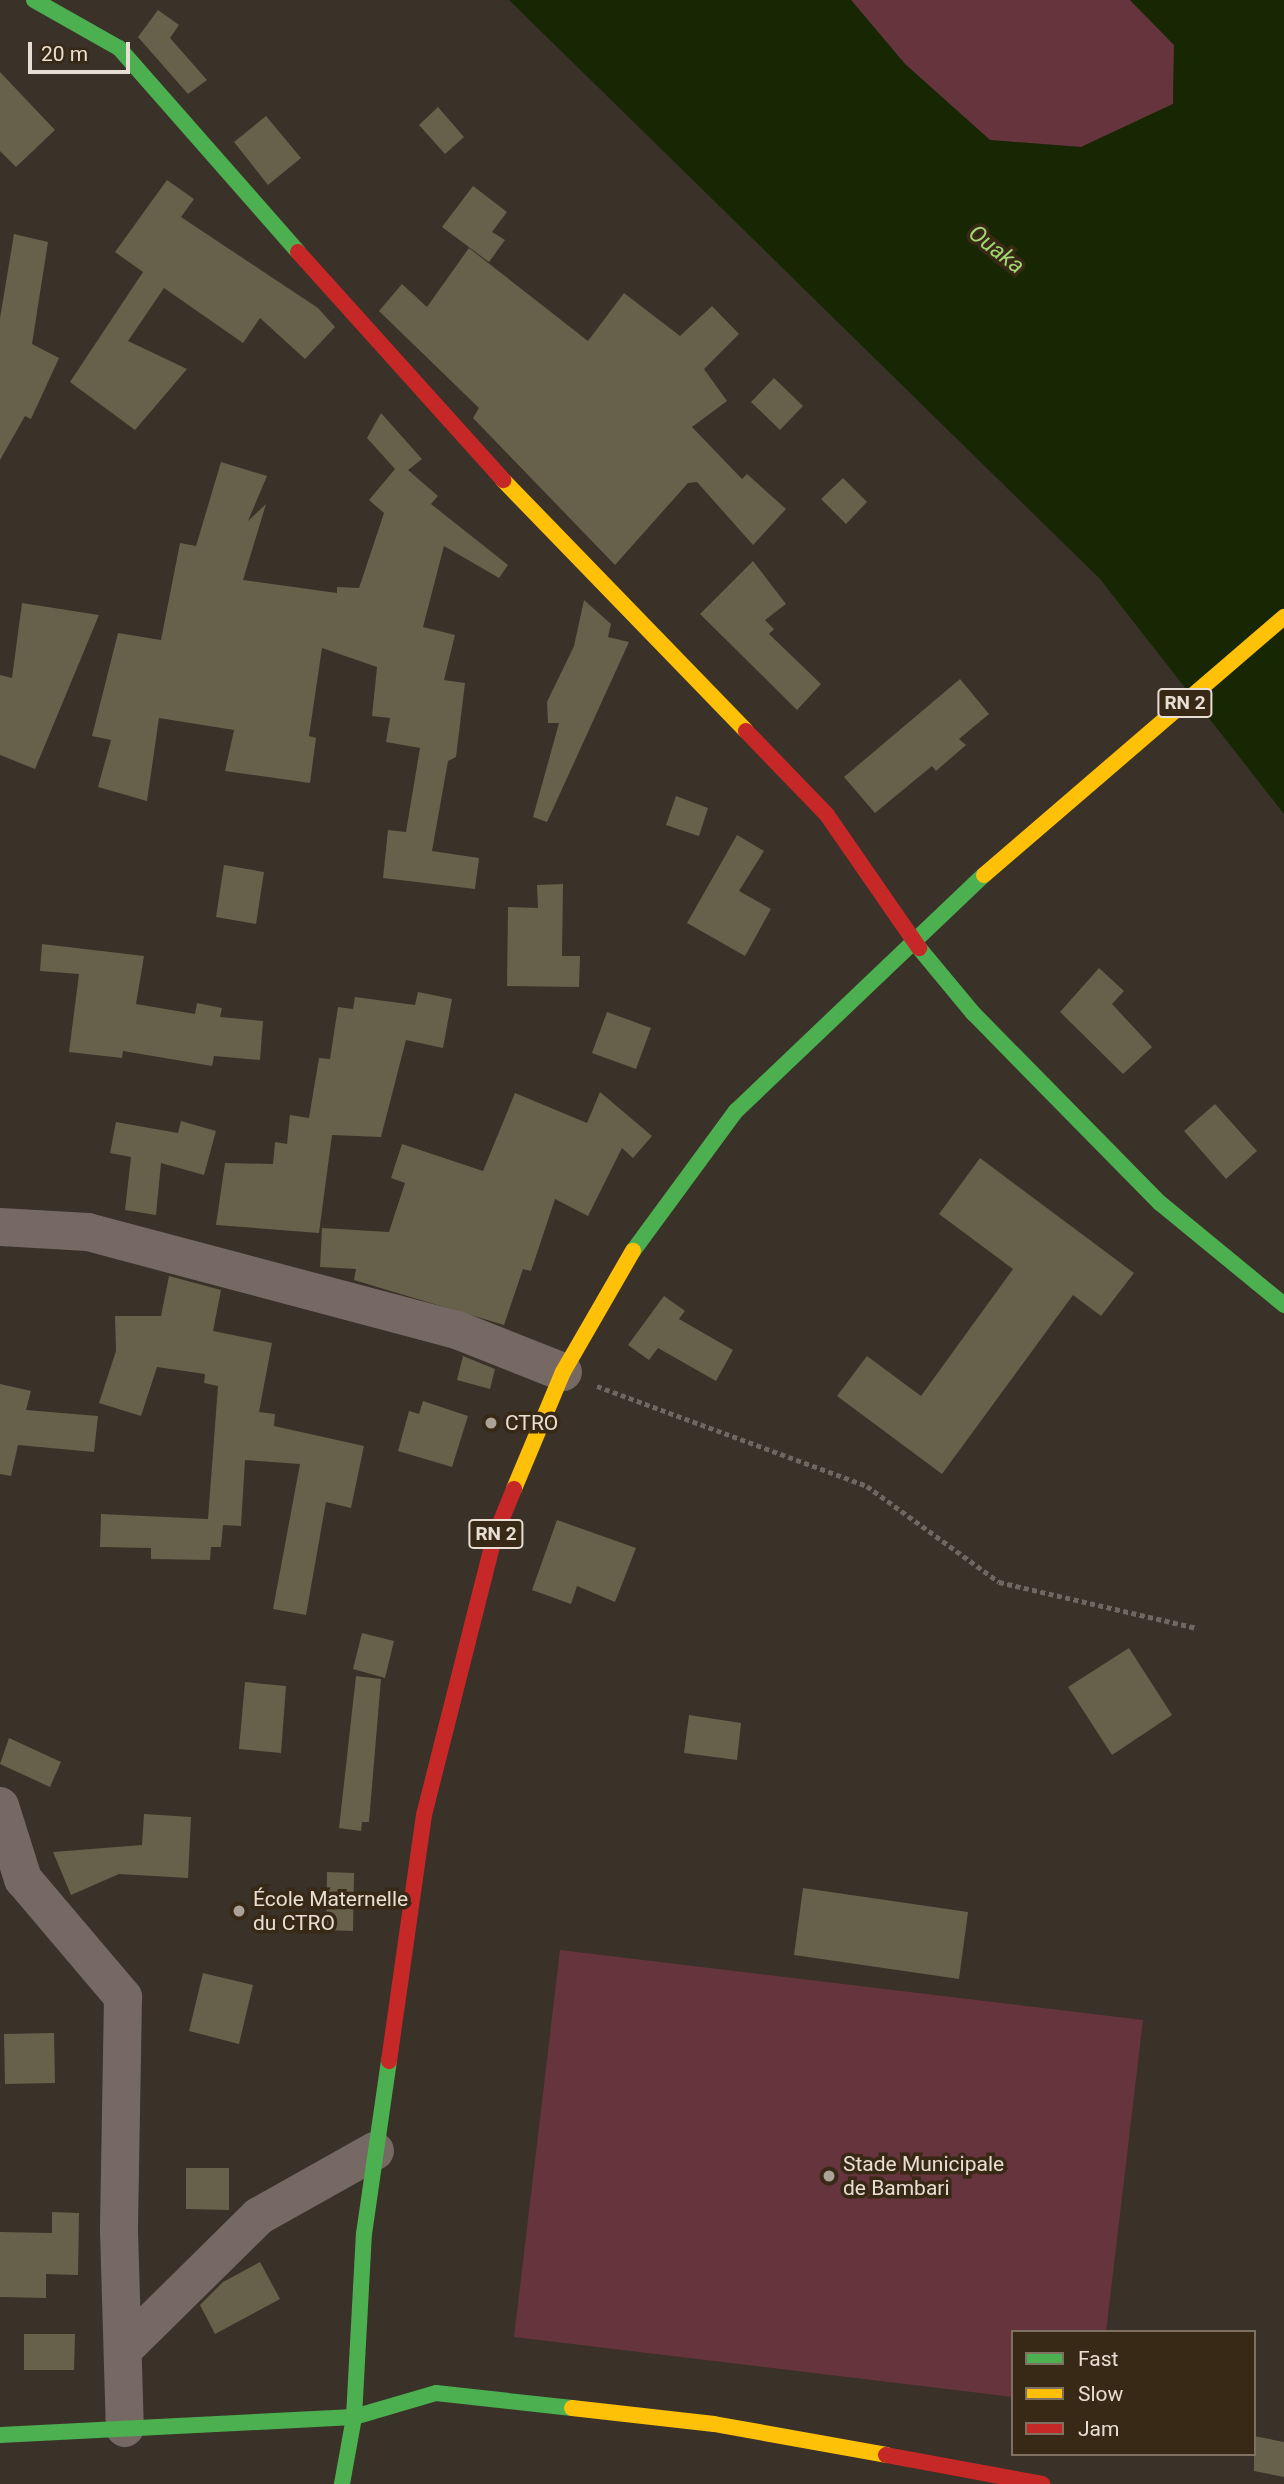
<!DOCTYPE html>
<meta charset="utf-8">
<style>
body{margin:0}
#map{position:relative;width:1284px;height:2484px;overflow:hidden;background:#3a3128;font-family:Roboto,sans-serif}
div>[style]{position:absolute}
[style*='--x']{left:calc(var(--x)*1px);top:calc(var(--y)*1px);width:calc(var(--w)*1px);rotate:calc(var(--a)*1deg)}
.green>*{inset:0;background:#66343c}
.water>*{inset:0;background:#172704}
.building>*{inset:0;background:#67604a}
.path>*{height:4.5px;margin-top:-2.25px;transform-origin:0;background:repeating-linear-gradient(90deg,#706762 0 5px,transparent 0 8.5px)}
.street>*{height:38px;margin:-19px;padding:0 19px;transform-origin:19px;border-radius:19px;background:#766964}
.fast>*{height:16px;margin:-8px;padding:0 8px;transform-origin:8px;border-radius:8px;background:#4caf50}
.slow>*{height:16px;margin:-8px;padding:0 8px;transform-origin:8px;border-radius:8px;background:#ffc107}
.jam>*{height:16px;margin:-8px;padding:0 8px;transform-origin:8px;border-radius:8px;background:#c62828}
.dots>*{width:19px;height:19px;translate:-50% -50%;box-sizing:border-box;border:4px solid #382816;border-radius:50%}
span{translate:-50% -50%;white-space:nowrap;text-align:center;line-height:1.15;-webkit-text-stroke:7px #382816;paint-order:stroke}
.shield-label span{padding:2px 5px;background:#382816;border:2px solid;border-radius:5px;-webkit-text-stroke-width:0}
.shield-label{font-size:19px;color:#e9ded3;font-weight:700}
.poi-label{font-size:21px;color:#e9ded3}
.left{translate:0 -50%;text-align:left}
.water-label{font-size:23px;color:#a2d66f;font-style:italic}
.legend{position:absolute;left:1011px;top:2330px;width:245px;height:126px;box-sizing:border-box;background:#382816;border:2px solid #7f7162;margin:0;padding:9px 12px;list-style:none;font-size:21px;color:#e9ded3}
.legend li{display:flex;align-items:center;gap:14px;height:35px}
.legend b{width:35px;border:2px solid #7f7162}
.scale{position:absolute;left:28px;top:42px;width:102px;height:32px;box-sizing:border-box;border:4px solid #e9ded3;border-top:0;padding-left:9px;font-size:21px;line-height:24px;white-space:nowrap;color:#e9ded3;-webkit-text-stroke:5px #382816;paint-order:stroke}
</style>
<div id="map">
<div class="green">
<div style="clip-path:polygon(851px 0,1130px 0,1174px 45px,1173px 104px,1081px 147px,990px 140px,905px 64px)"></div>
<div style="clip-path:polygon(560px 1950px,1143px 2020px,1106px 2332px,1013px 2332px,1013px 2397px,514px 2337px)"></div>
</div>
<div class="water">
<div style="clip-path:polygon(509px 0,851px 0,905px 64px,990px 140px,1081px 147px,1173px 104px,1174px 45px,1130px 0,1284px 0,1284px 814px,1100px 579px)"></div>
</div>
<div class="building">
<div style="clip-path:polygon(158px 10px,179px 25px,170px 38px,207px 80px,188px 94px,138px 37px)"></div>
<div style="clip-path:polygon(0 72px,55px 130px,16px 167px,0 151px)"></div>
<div style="clip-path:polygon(438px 107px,464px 137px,445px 154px,419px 125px)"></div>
<div style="clip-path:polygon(266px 116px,301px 158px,268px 185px,234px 142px)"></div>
<div style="clip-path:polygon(167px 180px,194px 199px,181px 217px,318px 308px,335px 327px,305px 359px,260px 318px,243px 343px,164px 288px,128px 341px,187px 369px,135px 430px,70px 382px,143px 272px,115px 252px)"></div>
<div style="clip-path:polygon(473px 186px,507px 212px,492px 232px,505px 240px,489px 262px,442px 227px)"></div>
<div style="clip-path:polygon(14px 234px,48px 242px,32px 344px,59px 358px,31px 419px,25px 416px,0 460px,0 318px)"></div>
<div style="clip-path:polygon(469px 248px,588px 341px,624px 293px,680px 336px,712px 306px,739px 334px,704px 369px,727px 401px,692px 427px,742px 479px,747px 474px,786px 509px,753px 545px,697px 482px,688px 483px,615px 565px,473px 418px,479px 408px,379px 311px,402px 284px,427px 307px)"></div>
<div style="clip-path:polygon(774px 378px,803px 406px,780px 430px,751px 402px)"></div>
<div style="clip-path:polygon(381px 413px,422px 459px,408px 470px,438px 496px,431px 504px,508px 565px,499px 578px,444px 546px,423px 627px,455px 635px,444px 680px,465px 683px,456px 757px,448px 761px,432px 851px,479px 858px,475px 889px,383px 878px,388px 830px,406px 832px,420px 748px,386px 742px,390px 718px,372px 716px,377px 667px,322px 648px,309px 736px,316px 738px,310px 783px,225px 771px,234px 730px,159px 718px,147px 801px,98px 787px,111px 740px,92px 736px,118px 633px,161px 640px,180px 543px,196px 546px,221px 462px,267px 476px,248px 521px,266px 504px,243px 580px,337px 593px,337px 587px,359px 588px,384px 513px,369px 500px,395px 469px,367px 438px)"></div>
<div style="clip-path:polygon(843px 478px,867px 502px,846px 524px,821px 499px)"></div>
<div style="clip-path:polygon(753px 561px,786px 604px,765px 620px,774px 629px,769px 634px,821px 684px,797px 710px,700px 614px)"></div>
<div style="clip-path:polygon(584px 600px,611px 624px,608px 637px,629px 642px,547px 822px,533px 817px,559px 723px,548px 723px,547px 702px,574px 646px)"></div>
<div style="clip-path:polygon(22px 603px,99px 615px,35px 769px,0 755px,0 675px,12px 678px)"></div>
<div style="clip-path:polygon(960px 679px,989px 714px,959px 739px,966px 745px,936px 771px,932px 766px,875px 813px,844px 777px)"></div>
<div style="clip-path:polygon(676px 796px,708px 808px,699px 836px,666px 825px)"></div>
<div style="clip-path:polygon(737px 835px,764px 851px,739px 891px,771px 909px,745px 956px,687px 923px)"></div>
<div style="clip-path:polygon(224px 865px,264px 872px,256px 924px,216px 917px)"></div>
<div style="clip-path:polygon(563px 884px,562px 956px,580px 956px,579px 987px,507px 986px,508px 907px,538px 908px,537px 885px)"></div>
<div style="clip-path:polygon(42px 944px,144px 956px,136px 1004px,195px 1014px,197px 1003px,222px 1008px,220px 1017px,263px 1021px,260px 1060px,214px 1056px,212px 1066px,123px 1051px,122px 1058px,69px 1052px,79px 974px,40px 971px)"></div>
<div style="clip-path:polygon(1099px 968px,1124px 991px,1112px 1004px,1152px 1047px,1123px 1074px,1060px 1012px)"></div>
<div style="clip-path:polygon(418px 992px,452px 999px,443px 1048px,406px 1040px,381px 1137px,332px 1135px,319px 1233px,216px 1225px,225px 1163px,273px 1164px,275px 1142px,287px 1144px,290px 1115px,309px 1118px,319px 1058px,330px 1059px,338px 1007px,353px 1009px,355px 997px,415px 1005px)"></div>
<div style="clip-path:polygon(607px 1012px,651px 1028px,636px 1069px,592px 1053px)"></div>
<div style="clip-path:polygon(600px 1092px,652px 1136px,633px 1158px,622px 1148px,588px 1216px,555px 1199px,531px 1271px,523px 1269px,504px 1325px,354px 1280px,356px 1269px,320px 1267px,322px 1228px,389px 1232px,405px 1183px,391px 1178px,402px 1144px,483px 1171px,515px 1093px,587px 1123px)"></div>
<div style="clip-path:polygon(1215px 1104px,1257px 1151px,1226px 1179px,1184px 1131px)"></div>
<div style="clip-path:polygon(181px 1121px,216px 1131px,204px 1175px,161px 1163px,156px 1215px,125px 1210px,131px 1157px,110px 1153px,116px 1122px,178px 1133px)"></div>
<div style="clip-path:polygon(980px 1158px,1134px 1273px,1101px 1316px,1073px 1295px,942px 1474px,837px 1396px,867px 1356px,921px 1396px,1013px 1269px,939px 1214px)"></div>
<div style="clip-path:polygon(169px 1276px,221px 1290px,213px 1331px,272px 1343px,259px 1412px,275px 1414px,274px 1426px,364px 1446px,351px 1508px,326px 1502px,306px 1615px,273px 1609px,300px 1464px,245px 1460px,241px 1526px,223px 1525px,221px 1547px,211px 1547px,210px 1560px,151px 1559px,151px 1548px,100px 1547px,101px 1514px,208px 1519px,218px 1386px,204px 1383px,205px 1374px,157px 1367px,141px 1416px,99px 1403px,116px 1351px,115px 1316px,161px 1316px)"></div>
<div style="clip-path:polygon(664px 1296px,685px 1311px,679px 1319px,733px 1350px,716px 1381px,658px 1348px,649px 1360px,628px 1345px)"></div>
<div style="clip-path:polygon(463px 1356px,495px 1369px,490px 1389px,457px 1380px)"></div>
<div style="clip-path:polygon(0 1384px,31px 1391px,26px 1410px,98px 1416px,94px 1452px,18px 1445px,11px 1476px,0 1474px)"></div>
<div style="clip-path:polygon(423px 1401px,468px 1416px,452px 1467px,398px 1451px,409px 1411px,419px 1414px)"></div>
<div style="clip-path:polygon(557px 1520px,636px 1548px,615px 1602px,577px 1586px,571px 1604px,532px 1590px)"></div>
<div style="clip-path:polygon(362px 1633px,394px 1641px,385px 1678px,353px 1669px)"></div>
<div style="clip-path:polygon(1129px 1648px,1172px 1715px,1112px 1755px,1068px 1687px)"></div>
<div style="clip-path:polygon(356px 1676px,381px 1679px,369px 1822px,362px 1822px,361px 1831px,339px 1828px)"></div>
<div style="clip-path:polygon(245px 1682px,286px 1686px,281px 1753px,239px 1749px)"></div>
<div style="clip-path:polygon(689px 1715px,741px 1723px,737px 1760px,684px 1753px)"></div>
<div style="clip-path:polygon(9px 1738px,61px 1762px,50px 1787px,0 1764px)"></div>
<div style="clip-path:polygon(144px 1814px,191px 1817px,188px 1878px,119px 1874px,71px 1895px,53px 1852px,142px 1845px)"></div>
<div style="clip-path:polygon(327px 1872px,354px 1873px,353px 1931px,326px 1930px)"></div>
<div style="clip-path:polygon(803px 1888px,968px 1912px,959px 1979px,794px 1955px)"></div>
<div style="clip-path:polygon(203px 1973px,253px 1985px,239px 2044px,189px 2031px)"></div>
<div style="clip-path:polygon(54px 2033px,55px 2083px,5px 2084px,4px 2034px)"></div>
<div style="clip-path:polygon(186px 2168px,229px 2168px,229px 2210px,186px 2209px)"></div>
<div style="clip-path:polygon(52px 2212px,79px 2213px,78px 2275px,46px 2274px,46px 2298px,0 2297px,0 2232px,52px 2233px)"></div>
<div style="clip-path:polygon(260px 2262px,280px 2299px,215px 2334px,200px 2305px,223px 2282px)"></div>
<div style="clip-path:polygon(24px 2334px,75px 2334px,74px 2370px,24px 2370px)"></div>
<div style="clip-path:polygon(1254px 2436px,1284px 2442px,1284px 2477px,1254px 2471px)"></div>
</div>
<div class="path">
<div style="--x:597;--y:1386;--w:288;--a:20.3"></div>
<div style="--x:867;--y:1486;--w:163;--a:36"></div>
<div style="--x:999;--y:1582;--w:202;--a:13.1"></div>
</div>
<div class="street">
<div style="--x:0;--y:1227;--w:88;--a:3.3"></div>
<div style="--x:88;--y:1232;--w:382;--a:14.9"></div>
<div style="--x:457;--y:1330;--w:114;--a:21.6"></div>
<div style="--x:0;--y:1806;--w:77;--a:72.5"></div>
<div style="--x:23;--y:1879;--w:155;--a:49.7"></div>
<div style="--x:123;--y:1997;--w:234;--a:91"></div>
<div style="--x:119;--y:2231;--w:197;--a:88.3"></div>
<div style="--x:123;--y:2350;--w:191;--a:-44.6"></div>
<div style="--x:259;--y:2216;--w:133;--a:-29.3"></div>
</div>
<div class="fast">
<div style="--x:34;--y:0;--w:98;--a:29.5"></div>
<div style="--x:119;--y:48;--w:271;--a:48.7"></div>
<div style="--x:919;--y:948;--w:85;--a:50.3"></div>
<div style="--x:973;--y:1013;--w:267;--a:45.5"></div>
<div style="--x:1160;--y:1203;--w:161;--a:39.4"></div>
<div style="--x:633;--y:1251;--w:174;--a:-53.7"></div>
<div style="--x:736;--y:1111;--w:342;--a:-43.6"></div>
<div style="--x:0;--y:2435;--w:354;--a:-2.9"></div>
<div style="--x:354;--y:2417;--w:85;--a:-16.3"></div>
<div style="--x:436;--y:2393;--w:137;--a:6.3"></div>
<div style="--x:342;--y:2484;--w:68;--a:-79.8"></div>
<div style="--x:354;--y:2417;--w:183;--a:-86.9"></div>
<div style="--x:364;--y:2234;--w:175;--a:-81.8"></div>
</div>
<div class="slow">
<div style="--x:503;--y:480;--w:349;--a:45.9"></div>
<div style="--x:984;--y:875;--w:396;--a:-40.7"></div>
<div style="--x:514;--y:1489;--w:127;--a:-67.3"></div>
<div style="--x:563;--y:1372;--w:140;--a:-60"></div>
<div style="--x:572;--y:2408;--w:143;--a:6.4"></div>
<div style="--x:714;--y:2424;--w:175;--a:10.2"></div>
</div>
<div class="jam">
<div style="--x:298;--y:252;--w:307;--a:48"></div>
<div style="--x:746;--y:731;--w:117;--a:46"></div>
<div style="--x:827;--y:815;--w:162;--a:55.3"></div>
<div style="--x:389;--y:2061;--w:248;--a:-81.9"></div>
<div style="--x:424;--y:1815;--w:286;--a:-75.8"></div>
<div style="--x:494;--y:1538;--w:53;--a:-67.8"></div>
<div style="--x:886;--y:2455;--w:159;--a:10.5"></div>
</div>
<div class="dots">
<div style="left:491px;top:1423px;background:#aca197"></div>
<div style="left:239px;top:1911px;background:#aca197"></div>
<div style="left:829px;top:2176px;background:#aca197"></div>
</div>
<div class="shield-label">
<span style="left:1185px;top:703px">RN 2</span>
<span style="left:496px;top:1534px">RN 2</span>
</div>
<div class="poi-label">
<span class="left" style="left:505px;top:1423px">CTRO</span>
<span class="left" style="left:253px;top:1911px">École Maternelle<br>du CTRO</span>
<span class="left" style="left:843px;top:2176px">Stade Municipale<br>de Bambari</span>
</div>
<div class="water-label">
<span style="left:996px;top:250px;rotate:38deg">Ouaka</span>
</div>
<ul class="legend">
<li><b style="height:9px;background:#4caf50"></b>Fast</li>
<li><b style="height:9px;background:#ffc107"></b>Slow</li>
<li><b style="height:9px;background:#c62828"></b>Jam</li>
</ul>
<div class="scale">20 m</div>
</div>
